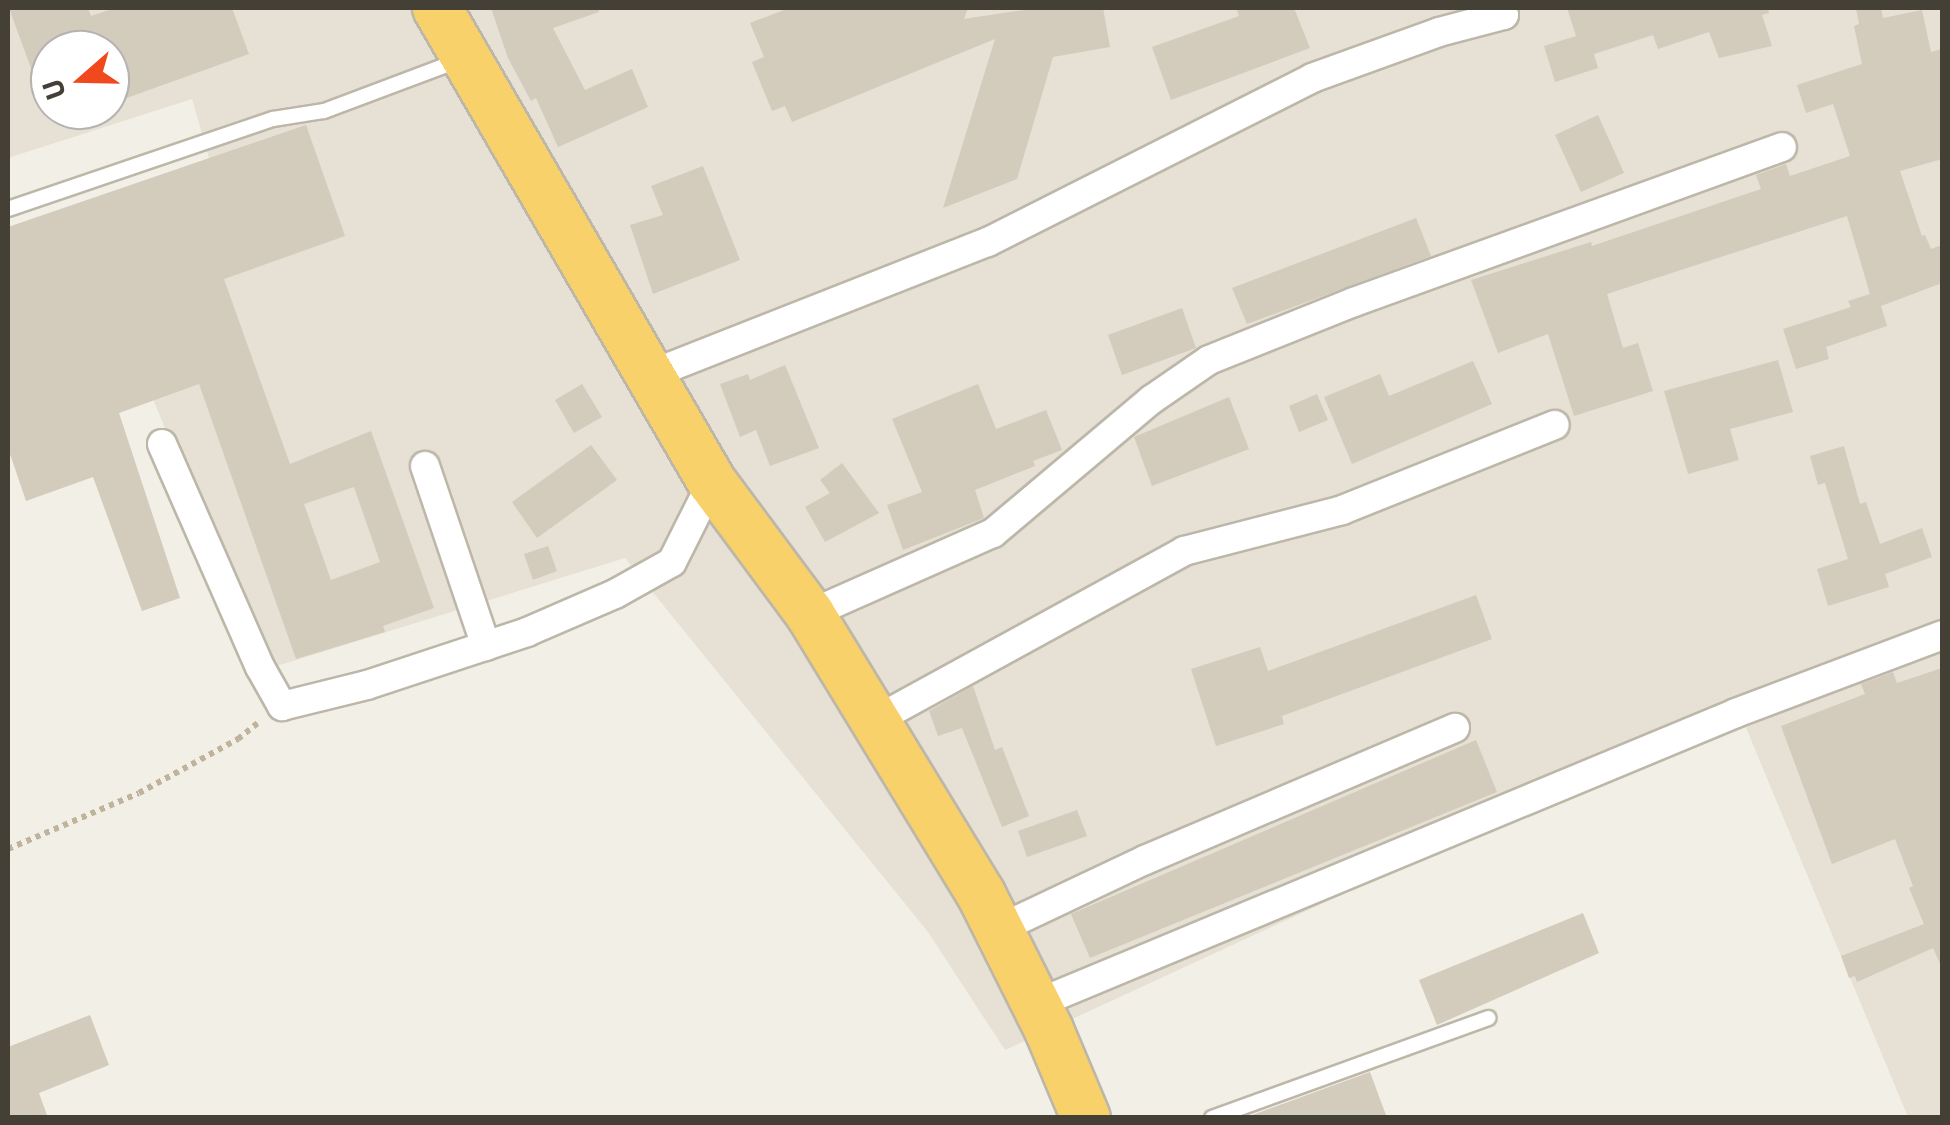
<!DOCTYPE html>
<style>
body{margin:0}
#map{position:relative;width:1950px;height:1125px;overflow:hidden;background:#f2efe6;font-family:"IBM Plex Sans",sans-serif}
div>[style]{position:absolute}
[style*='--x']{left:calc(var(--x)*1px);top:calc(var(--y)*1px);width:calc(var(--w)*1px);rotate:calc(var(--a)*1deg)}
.residential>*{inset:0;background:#e6e1d4}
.building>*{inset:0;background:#d3cbbc}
.path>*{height:6px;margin-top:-3px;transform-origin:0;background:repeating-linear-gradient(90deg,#bfb49b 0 5px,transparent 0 10px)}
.roads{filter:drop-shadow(2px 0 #bdb7a9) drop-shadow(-2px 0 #bdb7a9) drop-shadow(0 2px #bdb7a9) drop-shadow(0 -2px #bdb7a9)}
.lane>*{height:14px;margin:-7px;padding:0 7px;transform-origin:7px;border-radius:7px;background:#fff}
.street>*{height:28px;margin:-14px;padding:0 14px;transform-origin:14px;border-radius:14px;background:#fff}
.highway>*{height:48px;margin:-24px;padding:0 24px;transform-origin:24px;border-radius:24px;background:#f8d16b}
span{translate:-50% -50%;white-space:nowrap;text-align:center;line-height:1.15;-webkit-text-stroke:8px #fff;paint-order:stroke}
.frame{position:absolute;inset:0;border:10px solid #454036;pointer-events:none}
.north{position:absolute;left:30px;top:30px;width:100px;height:100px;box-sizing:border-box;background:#fff;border:2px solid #b5b3af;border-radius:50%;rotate:250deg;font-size:28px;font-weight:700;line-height:40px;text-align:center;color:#454036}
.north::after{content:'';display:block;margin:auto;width:35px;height:45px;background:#f1491e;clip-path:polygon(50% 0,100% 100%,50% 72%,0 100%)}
</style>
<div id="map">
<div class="residential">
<div style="clip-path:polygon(evenodd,8px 8px,1942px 8px,1942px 1117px,1908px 1117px,1744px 723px,1642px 756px,1005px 1050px,928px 932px,625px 558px,264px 670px,151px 394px,8px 457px,8px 332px,237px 256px,192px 99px,8px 158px,8px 8px,50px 50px,110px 50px,110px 110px,50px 110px,50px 50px)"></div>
</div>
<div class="building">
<div style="clip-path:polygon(9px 8px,88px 8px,91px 16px,115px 8px,232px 8px,249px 54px,110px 104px,110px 50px,50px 50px,47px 112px)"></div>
<div style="clip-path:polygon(491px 8px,598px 8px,599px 12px,553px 28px,585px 90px,632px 69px,648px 107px,558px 147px,536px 98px,531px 101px,508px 58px)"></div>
<div style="clip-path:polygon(789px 8px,968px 8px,964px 19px,1037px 8px,1103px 8px,1110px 47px,1053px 57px,1017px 179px,943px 208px,995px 39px,792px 122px,785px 106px,772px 111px,752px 62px,764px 57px,750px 23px)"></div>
<div style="clip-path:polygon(1236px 8px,1294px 8px,1310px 48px,1171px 100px,1152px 47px,1239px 16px)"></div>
<div style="clip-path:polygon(1567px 8px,1768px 8px,1769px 13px,1762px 15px,1772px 46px,1719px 58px,1709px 32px,1658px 49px,1653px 35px,1594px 54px,1598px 68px,1555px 82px,1544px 46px,1576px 36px)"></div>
<div style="clip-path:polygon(1856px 8px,1881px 8px,1883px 18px,1922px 10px,1931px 52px,1942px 49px,1942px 159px,1900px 171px,1922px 236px,1925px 235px,1931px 249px,1942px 245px,1942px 283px,1881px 306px,1887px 326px,1826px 347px,1829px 359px,1796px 369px,1783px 329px,1851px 307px,1848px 301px,1870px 294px,1847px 216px,1607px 294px,1623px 348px,1638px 343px,1653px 391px,1574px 416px,1548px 334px,1498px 353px,1471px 280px,1591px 242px,1592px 246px,1761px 189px,1756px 175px,1786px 164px,1790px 176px,1850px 156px,1833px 104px,1806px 113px,1797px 85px,1862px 64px,1854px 26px,1859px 24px)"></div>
<div style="clip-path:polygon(1598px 115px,1624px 173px,1581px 192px,1555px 135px)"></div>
<div style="clip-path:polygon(evenodd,306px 125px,345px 236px,224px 279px,290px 464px,371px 431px,434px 608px,383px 626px,385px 632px,296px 659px,199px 384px,119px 413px,180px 598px,142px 611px,93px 477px,26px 501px,8px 448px,8px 227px,306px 125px,354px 487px,380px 562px,331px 580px,304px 504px,354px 487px)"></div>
<div style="clip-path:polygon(703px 166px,740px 260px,653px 294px,630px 225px,663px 215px,651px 186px)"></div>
<div style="clip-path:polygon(1416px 218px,1431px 256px,1247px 324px,1232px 288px)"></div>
<div style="clip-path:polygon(1182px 308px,1196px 348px,1122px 375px,1108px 335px)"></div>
<div style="clip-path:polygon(1778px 360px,1793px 412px,1730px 429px,1739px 460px,1688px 474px,1664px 391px)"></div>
<div style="clip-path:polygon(1473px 361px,1492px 404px,1352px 464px,1324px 397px,1380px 374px,1389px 396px)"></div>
<div style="clip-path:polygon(785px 365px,819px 448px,770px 466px,756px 430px,740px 437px,720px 384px,748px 374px,750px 380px)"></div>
<div style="clip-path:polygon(582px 384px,602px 417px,574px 433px,555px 400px)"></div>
<div style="clip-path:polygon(978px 384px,996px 429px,1046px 410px,1062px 450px,1033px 461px,1035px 466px,975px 490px,984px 518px,903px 550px,887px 505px,922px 492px,892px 419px)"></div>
<div style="clip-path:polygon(1317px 394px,1328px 420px,1299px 432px,1289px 406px)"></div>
<div style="clip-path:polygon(1229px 397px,1249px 449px,1152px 486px,1134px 437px)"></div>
<div style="clip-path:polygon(591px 445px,617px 480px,537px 538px,512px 502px)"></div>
<div style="clip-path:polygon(1844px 446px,1860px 504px,1866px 502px,1880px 544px,1922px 528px,1932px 557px,1885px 574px,1889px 587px,1828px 606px,1817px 569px,1848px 559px,1825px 483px,1818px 485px,1810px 456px)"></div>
<div style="clip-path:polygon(842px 463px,879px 513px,825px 542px,805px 507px,830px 493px,820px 480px)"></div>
<div style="clip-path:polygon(548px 546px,557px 571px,533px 580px,524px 554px)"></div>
<div style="clip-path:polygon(1476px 595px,1492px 639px,1282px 716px,1284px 724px,1216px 746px,1191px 669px,1260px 647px,1268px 671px)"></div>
<div style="clip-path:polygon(1942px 668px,1942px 968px,1933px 948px,1857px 982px,1855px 976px,1849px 978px,1841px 956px,1924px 924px,1909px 888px,1913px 886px,1895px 839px,1832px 864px,1781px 726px,1865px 694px,1861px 684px,1893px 672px,1897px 683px)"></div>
<div style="clip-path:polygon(973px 686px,995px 750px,1002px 747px,1029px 816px,1002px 827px,962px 728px,938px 736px,929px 711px)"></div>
<div style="clip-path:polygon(1476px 740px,1497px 792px,1090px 958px,1071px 914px)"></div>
<div style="clip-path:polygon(1077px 810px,1087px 836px,1027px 857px,1018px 831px)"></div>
<div style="clip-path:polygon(1583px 913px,1599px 953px,1437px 1025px,1419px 980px)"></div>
<div style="clip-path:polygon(90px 1015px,109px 1065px,39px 1093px,48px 1118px,8px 1118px,8px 1047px)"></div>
<div style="clip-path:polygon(1370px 1072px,1387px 1118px,1248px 1118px,1247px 1117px)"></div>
</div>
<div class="path">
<div style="--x:8;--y:849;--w:142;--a:-23.1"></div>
<div style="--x:139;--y:793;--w:113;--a:-28.6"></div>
<div style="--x:238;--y:739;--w:28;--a:-39"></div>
</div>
<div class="roads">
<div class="lane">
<div style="--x:8;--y:209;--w:280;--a:-18.8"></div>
<div style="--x:273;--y:119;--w:52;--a:-8.9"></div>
<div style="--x:324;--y:111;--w:142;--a:-20.6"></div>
<div style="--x:1212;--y:1118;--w:294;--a:-19.9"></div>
</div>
<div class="street">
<div style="--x:647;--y:376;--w:366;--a:-21.5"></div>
<div style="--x:988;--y:242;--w:363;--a:-26.8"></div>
<div style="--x:1312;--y:78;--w:135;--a:-19.9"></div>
<div style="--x:1439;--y:32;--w:67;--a:-14.7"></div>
<div style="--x:1504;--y:15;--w:8;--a:-120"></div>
<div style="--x:162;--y:444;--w:244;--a:66.3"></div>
<div style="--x:260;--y:667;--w:45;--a:60.6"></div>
<div style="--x:282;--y:706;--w:88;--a:-13.9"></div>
<div style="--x:367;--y:685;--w:169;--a:-18.3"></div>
<div style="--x:527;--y:632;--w:96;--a:-23.4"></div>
<div style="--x:615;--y:594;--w:65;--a:-29.3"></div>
<div style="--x:672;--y:562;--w:89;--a:-63.4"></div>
<div style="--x:425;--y:466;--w:190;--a:71.3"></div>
<div style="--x:810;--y:614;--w:200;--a:-23.9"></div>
<div style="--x:993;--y:533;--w:207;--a:-40.1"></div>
<div style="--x:1151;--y:400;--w:70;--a:-34.6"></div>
<div style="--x:1209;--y:360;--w:156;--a:-21.8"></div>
<div style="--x:1354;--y:302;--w:455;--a:-19.9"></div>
<div style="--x:874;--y:721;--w:354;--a:-28.7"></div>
<div style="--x:1184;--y:551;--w:163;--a:-14.5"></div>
<div style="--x:1342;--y:510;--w:229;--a:-21.8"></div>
<div style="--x:999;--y:929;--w:161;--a:-25.3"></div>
<div style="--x:1145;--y:860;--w:337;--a:-23.1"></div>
<div style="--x:1036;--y:1004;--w:758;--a:-22.57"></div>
<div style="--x:1736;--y:713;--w:220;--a:-20.7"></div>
</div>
<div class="highway">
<div style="--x:437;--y:8;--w:548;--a:59.88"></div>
<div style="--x:712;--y:482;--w:164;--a:53.4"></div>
<div style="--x:810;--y:614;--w:328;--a:58.6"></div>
<div style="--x:981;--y:894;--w:152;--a:63.4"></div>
<div style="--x:1049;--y:1030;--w:95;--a:67.2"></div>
</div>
</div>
<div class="frame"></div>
<div class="north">U</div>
</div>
